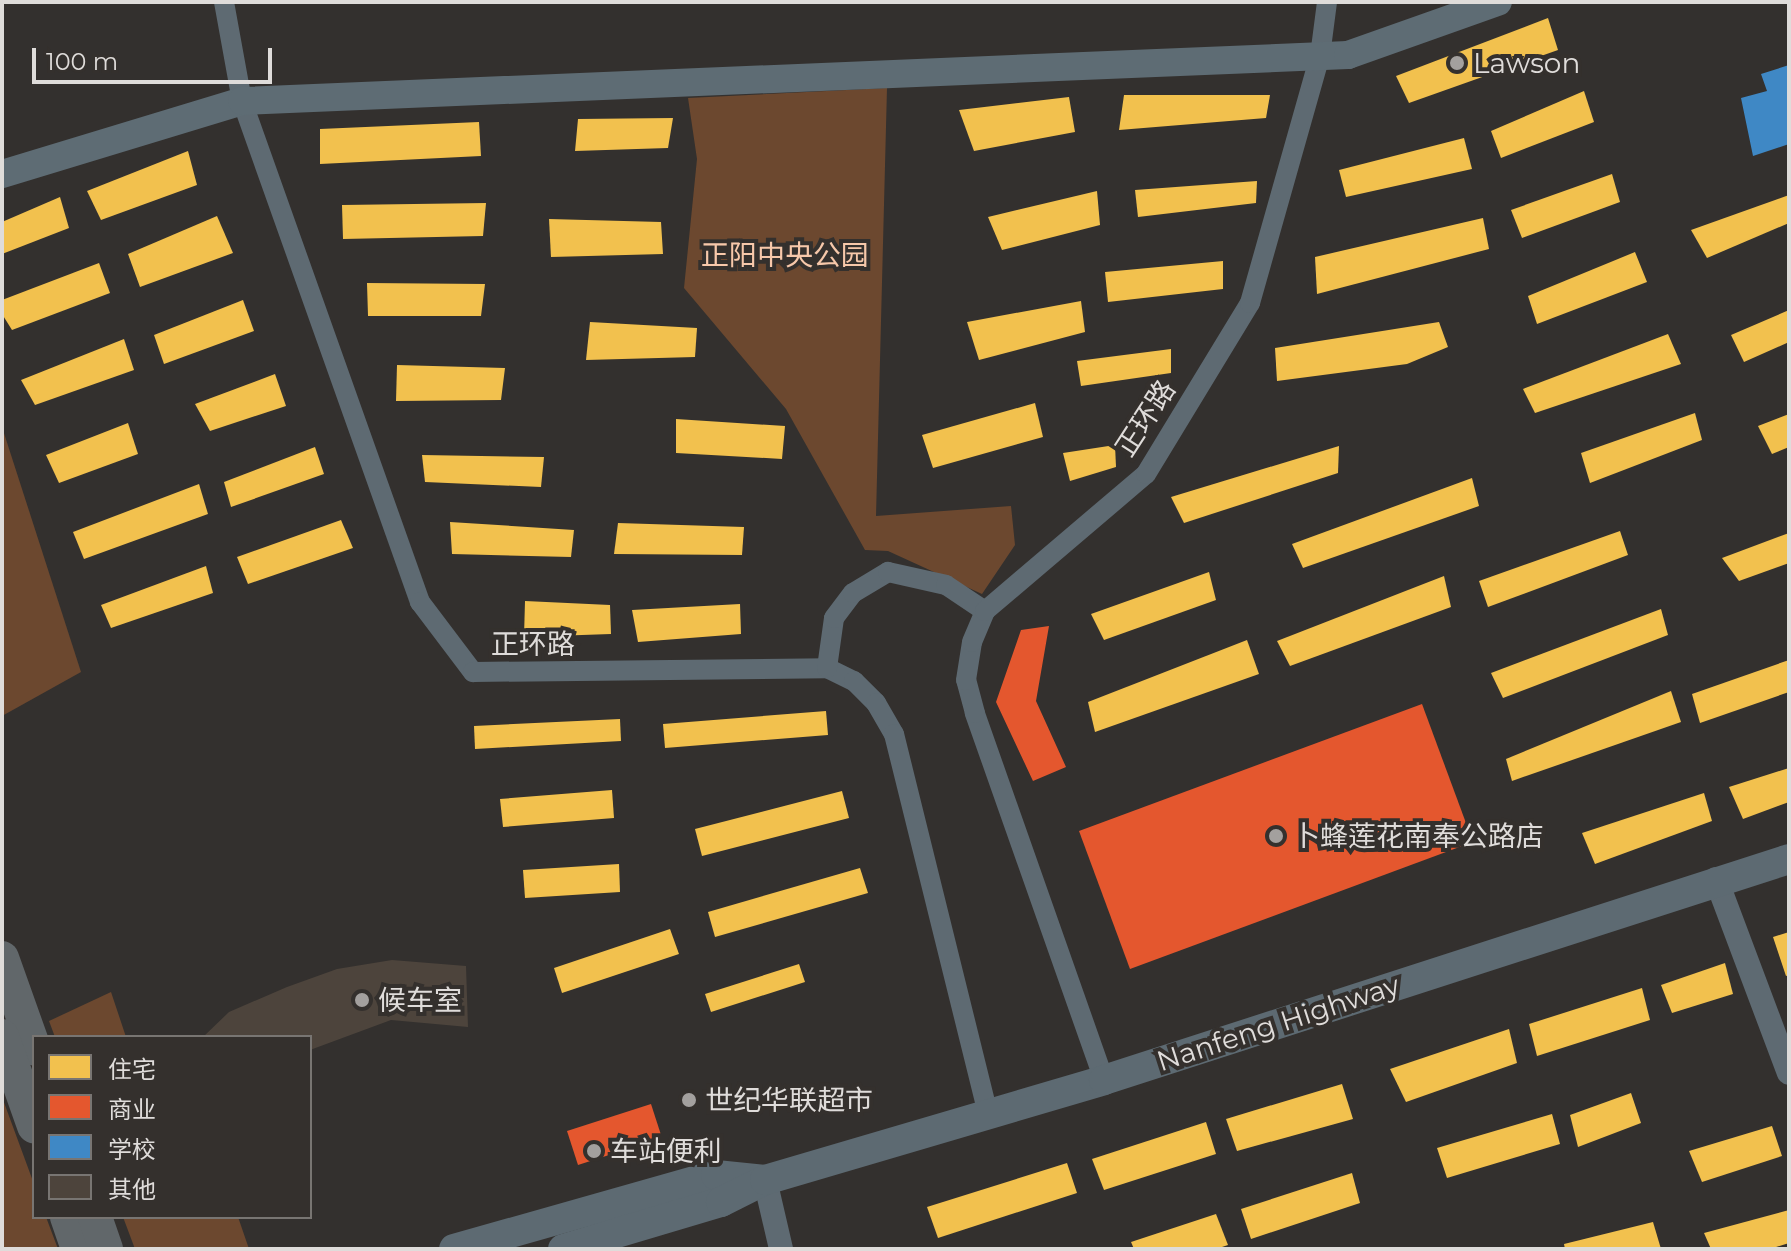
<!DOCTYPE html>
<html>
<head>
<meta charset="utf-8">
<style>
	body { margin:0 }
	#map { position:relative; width:1791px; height:1251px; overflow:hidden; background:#33302e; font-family:Montserrat,"Noto Sans SC",sans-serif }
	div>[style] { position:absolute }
	.green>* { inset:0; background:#6c482f }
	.homes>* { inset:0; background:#f2c14e }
	.shops>* { inset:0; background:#e4572e }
	.schools>* { inset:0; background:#3f88c5 }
	.building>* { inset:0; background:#4d443c }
	.minor>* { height:20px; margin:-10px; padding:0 10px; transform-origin:10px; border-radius:10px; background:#5e6a72 }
	.tertiary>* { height:24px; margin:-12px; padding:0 12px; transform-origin:12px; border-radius:12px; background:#5e6a72 }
	.secondary>* { height:28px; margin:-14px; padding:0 14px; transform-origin:14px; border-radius:14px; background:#5e6c74 }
	.primary>* { height:30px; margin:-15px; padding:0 15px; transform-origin:15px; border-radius:15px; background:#5d6a72 }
	.motorway>* { height:34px; margin:-17px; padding:0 17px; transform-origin:17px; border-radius:17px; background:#61676a }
	.dots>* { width:22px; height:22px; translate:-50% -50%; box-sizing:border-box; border:4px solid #34302d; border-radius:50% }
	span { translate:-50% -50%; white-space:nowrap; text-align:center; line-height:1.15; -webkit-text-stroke:8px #34302d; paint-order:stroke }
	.poi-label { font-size:28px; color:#dfdcda }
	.left { translate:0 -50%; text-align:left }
	.park-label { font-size:28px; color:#f7c8aa }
	.street-label { font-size:28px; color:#dfdcda }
	.frame { position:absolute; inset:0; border:4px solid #dfdcda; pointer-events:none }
	.legend { position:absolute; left:32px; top:1035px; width:280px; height:184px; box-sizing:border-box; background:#34302d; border:2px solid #787572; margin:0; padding:10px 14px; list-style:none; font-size:24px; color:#dfdcda }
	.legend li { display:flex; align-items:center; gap:16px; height:40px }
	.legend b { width:40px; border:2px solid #787572 }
	.scale { position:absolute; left:32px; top:48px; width:240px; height:36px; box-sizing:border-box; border:4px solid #dfdcda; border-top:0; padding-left:10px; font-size:24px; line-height:28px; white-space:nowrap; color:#dfdcda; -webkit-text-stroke:6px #34302d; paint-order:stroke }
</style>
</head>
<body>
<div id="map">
	<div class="green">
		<div style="clip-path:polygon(887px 88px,876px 516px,1011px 506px,1015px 545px,982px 594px,888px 551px,865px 550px,786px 409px,684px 288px,697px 159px,688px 98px)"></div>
		<div style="clip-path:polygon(2px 427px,81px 672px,2px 716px)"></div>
		<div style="clip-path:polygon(111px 992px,126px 1037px,55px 1037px,49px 1021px)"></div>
		<div style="clip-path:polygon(2px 1097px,34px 1184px,34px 1217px,46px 1217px,58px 1249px,5px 1249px,2px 1241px)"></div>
		<div style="clip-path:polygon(123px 1217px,238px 1217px,249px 1249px,135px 1249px)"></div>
	</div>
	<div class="homes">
		<div style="clip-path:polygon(1548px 18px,1558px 50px,1409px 103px,1396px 76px)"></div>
		<div style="clip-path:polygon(1584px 91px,1594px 122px,1501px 158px,1491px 131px)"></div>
		<div style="clip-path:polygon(1124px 95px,1270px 95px,1266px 118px,1119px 130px)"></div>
		<div style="clip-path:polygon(1069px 97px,1075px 132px,974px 151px,959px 110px)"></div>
		<div style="clip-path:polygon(673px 118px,668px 148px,575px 151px,578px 119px)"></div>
		<div style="clip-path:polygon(479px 122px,481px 156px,320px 164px,320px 129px)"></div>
		<div style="clip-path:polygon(1464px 138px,1472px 169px,1346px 197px,1339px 170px)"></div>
		<div style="clip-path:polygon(188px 151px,197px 185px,101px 220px,87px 191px)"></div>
		<div style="clip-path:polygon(1612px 174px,1620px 202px,1522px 238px,1511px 210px)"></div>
		<div style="clip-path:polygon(1257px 181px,1256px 203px,1138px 217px,1135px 190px)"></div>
		<div style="clip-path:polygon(1097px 191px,1100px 225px,1002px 250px,988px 217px)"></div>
		<div style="clip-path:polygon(1789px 195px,1789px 223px,1707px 258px,1691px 230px)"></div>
		<div style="clip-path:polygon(60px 197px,69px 228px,2px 254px,2px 222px)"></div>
		<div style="clip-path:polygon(486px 203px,483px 236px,343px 239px,342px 205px)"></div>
		<div style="clip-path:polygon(217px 216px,233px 253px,140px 287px,128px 254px)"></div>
		<div style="clip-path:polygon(1483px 218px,1489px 249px,1317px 294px,1315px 257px)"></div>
		<div style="clip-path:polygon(549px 219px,661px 222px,663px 254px,551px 257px)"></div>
		<div style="clip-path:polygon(1635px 252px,1647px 282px,1537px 324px,1528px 296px)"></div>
		<div style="clip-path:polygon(1223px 261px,1223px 289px,1108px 302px,1105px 272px)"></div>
		<div style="clip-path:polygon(99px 263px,110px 293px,12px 330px,2px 314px,2px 300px)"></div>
		<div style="clip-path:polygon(367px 283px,485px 284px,481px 316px,368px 316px)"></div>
		<div style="clip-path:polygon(243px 300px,254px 331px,164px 364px,154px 335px)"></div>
		<div style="clip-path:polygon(1081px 301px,1085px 332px,979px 360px,967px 322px)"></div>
		<div style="clip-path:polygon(1789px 310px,1789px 342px,1744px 362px,1731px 335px)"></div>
		<div style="clip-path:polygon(590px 322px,697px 328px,695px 357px,586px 360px)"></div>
		<div style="clip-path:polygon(1439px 322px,1448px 347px,1407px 364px,1277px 381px,1275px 348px)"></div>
		<div style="clip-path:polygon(1668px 334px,1681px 364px,1535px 413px,1523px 389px)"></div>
		<div style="clip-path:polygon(124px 339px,134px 370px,35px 405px,21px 380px)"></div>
		<div style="clip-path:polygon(1171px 349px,1171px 373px,1081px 386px,1077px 361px)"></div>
		<div style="clip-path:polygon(397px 365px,505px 368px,501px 400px,396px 401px)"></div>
		<div style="clip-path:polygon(275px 374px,286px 406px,210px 431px,195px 404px)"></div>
		<div style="clip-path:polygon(1035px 403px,1043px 437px,933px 468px,922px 435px)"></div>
		<div style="clip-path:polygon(1695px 413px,1702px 440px,1590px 483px,1581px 453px)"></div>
		<div style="clip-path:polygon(1789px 414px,1789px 447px,1772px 454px,1758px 426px)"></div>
		<div style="clip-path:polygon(676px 419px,785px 426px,782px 459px,676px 453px)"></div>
		<div style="clip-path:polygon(128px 423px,138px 454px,59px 483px,46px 455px)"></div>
		<div style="clip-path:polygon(1115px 445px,1116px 467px,1070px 481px,1063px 453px)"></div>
		<div style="clip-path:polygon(1339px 446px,1338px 473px,1184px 523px,1171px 497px)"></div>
		<div style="clip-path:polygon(315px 447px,324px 474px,231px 507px,224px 482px)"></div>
		<div style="clip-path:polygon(422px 455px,544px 457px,541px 487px,425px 482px)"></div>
		<div style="clip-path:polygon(1472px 478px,1479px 506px,1303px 568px,1292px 544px)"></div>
		<div style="clip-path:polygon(199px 484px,208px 514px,84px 559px,73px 532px)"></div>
		<div style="clip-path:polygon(341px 520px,353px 548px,248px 584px,237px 557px)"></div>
		<div style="clip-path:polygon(450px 522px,574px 530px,571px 557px,452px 554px)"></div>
		<div style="clip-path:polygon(618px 523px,744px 527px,742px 555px,614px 554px)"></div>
		<div style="clip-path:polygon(1620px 531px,1628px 555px,1488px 607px,1479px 581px)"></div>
		<div style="clip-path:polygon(1789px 533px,1789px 563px,1739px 581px,1722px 558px)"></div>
		<div style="clip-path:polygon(206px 566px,213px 593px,111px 628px,101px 605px)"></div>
		<div style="clip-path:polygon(1209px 572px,1216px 600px,1104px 640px,1091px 614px)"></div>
		<div style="clip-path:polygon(1444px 576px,1451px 607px,1290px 666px,1277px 641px)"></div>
		<div style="clip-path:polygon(525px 601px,610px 605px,611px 634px,524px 637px)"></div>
		<div style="clip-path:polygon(740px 604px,741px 634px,638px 642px,632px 610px)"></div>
		<div style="clip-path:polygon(1661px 609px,1668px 635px,1503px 698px,1491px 673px)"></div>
		<div style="clip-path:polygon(1247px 640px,1259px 674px,1095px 732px,1088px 702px)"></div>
		<div style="clip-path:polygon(1789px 660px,1789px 692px,1700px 723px,1692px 694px)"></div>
		<div style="clip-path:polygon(1671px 691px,1681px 722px,1512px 781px,1506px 759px)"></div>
		<div style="clip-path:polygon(826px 711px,828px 735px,665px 748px,663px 724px)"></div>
		<div style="clip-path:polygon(620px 719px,621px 741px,475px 749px,474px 726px)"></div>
		<div style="clip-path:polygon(1789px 768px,1789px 802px,1743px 819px,1729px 787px)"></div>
		<div style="clip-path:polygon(612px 790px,614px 818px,503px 827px,500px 799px)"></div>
		<div style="clip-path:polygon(842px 791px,849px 818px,702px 856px,695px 829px)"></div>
		<div style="clip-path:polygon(1704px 793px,1712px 821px,1595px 864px,1582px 833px)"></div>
		<div style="clip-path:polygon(619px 864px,620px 892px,525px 898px,523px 870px)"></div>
		<div style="clip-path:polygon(860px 868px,868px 893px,715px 937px,708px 912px)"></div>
		<div style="clip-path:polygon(670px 929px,679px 954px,562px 993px,554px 968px)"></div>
		<div style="clip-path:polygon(1789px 932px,1789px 975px,1786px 976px,1773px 937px)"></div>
		<div style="clip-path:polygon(1725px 963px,1733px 994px,1672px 1013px,1661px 985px)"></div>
		<div style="clip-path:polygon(799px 964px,805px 982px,711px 1012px,705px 994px)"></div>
		<div style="clip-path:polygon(1642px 988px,1650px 1020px,1537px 1056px,1529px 1024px)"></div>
		<div style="clip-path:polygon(1509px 1029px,1517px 1063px,1406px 1102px,1390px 1069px)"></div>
		<div style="clip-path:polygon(1342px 1084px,1353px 1119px,1237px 1151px,1226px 1119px)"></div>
		<div style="clip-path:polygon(1631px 1093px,1641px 1123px,1578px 1147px,1570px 1115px)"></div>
		<div style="clip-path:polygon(1552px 1114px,1560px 1144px,1447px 1178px,1437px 1148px)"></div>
		<div style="clip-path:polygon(1206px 1122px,1216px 1154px,1104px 1190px,1092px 1159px)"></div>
		<div style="clip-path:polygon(1772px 1126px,1782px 1156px,1702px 1182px,1689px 1151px)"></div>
		<div style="clip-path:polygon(1067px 1163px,1077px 1193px,938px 1238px,927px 1207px)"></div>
		<div style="clip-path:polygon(1352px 1173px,1360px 1203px,1251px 1239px,1241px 1209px)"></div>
		<div style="clip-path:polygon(1789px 1210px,1789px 1243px,1770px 1249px,1711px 1249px,1704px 1233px)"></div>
		<div style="clip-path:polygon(1216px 1214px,1228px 1245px,1216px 1249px,1134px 1249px,1131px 1242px)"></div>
		<div style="clip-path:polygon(1653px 1222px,1661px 1249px,1565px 1249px,1564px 1244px)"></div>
	</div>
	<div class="shops">
		<div style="clip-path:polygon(1049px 626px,1036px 701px,1066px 767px,1033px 781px,996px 702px,1021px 630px)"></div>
		<div style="clip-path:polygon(1422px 704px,1473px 842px,1130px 969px,1079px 831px)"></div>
		<div style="clip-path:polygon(651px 1104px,662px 1138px,578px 1165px,567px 1131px)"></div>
	</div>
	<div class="schools">
		<div style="clip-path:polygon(1789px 65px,1789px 144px,1753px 156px,1741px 98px,1767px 91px,1761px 74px)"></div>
	</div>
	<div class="building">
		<div style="clip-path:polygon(392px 960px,466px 966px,468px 1027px,391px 1020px,310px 1050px,310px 1037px,203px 1037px,229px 1012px,287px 987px,337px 969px)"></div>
	</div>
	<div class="minor">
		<div style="left:224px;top:2px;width:101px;rotate:79.7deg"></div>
		<div style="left:242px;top:101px;width:532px;rotate:70.44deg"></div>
		<div style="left:420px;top:602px;width:88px;rotate:52.9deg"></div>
		<div style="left:473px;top:672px;width:354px;rotate:-0.6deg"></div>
		<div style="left:827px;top:668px;width:30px;rotate:26deg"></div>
		<div style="left:854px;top:681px;width:31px;rotate:45deg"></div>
		<div style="left:876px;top:703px;width:36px;rotate:60deg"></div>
		<div style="left:894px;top:734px;width:390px;rotate:76.1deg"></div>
		<div style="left:827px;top:668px;width:50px;rotate:-82deg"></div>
		<div style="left:834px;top:618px;width:31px;rotate:-53deg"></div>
		<div style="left:853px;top:593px;width:41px;rotate:-31deg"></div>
		<div style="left:888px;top:572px;width:59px;rotate:12.6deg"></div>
		<div style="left:946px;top:585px;width:47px;rotate:33.7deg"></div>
		<div style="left:1104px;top:1080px;width:389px;rotate:-109.4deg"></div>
		<div style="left:975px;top:713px;width:34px;rotate:-105deg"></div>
		<div style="left:966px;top:680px;width:38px;rotate:-81deg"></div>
		<div style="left:972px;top:642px;width:34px;rotate:-67deg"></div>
		<div style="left:985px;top:611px;width:211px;rotate:-40.4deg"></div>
		<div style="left:1146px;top:474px;width:200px;rotate:-58.7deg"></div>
		<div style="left:1250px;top:303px;width:257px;rotate:-74.2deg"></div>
		<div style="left:1320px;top:56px;width:54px;rotate:-82.6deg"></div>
	</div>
	<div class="tertiary">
		<div style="left:1716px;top:879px;width:207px;rotate:69.4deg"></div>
		<div style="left:765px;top:1180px;width:71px;rotate:76.9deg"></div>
	</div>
	<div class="secondary">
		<div style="left:2px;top:174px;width:251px;rotate:-16.9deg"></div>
		<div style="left:242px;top:101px;width:1107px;rotate:-2.38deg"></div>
		<div style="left:1348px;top:55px;width:159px;rotate:-19.5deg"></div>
	</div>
	<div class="primary">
		<div style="left:454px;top:1249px;width:272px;rotate:-15.8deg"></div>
		<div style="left:716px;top:1175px;width:49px;rotate:5.8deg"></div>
		<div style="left:563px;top:1249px;width:165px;rotate:-16.6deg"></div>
		<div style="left:721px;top:1202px;width:49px;rotate:-26.6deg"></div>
		<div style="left:765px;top:1180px;width:353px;rotate:-16.4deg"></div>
		<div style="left:1104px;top:1080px;width:720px;rotate:-17.88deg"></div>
	</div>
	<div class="motorway">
		<div style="left:2px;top:958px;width:96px;rotate:70.4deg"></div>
		<div style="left:2px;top:1036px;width:96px;rotate:70.4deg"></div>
		<div style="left:67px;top:1217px;width:34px;rotate:71deg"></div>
		<div style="left:95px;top:1217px;width:34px;rotate:71deg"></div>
	</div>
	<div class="dots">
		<div style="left:1457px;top:63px;background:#a3a09e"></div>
		<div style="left:1276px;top:836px;background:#a3a09e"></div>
		<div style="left:362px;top:1000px;background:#a3a09e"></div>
		<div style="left:689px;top:1100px;background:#a3a09e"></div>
		<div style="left:594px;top:1151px;background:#a3a09e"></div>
	</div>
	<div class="poi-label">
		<span class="left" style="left:1473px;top:63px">Lawson</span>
		<span class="left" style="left:1292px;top:836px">卜蜂莲花南奉公路店</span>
		<span class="left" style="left:378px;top:1000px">候车室</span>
		<span class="left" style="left:705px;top:1100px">世纪华联超市</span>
		<span class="left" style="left:610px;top:1151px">车站便利</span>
	</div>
	<div class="park-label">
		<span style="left:785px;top:255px">正阳中央公园</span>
	</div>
	<div class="street-label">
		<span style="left:1145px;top:418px;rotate:-57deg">正环路</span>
		<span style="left:533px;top:644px">正环路</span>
		<span style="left:1278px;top:1023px;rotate:-18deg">Nanfeng Highway</span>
	</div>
	<div class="frame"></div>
	<ul class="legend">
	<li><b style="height:22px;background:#f2c14e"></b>住宅</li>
	<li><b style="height:22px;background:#e4572e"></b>商业</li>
	<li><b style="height:22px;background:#3f88c5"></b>学校</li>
	<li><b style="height:22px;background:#4d443c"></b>其他</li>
	</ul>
	<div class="scale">100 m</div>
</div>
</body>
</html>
